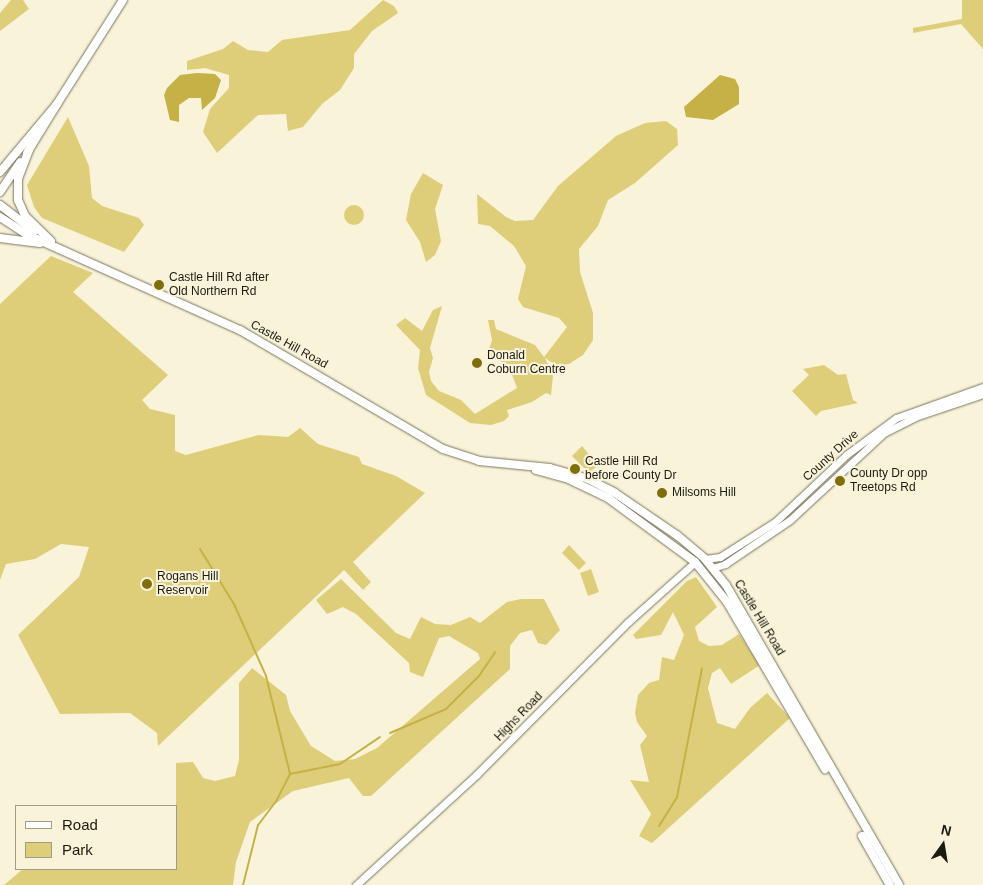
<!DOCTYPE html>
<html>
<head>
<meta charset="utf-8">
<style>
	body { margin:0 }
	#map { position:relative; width:983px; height:885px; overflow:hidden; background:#f8f3d9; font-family:Arial,sans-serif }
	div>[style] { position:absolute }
	.green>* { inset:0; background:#dfce79 }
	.round { border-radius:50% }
	.water>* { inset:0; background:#c6b146 }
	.stream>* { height:2px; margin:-1px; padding:0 1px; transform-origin:1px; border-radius:1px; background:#c6b146 }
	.roads { filter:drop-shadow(0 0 1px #79755d) drop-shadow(0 0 1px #79755d) }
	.secondary>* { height:7px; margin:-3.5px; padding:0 3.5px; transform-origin:3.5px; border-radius:3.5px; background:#fff }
	.primary>* { height:8px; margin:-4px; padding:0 4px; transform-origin:4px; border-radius:4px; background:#fff }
	.dots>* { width:14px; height:14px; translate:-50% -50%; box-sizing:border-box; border:2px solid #f8f3d9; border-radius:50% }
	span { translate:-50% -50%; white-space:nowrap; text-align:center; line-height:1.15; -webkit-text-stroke:4px #f8f3d9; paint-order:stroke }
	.poi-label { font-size:12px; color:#1c1a11 }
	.left { translate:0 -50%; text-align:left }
	.street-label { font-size:12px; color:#1c1a11 }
	.legend { position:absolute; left:15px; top:805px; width:162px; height:65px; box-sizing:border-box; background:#f8f3d9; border:1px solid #a09c89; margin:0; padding:6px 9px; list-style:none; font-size:15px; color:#1c1a11 }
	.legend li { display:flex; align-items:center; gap:10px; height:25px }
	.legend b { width:25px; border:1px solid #a09c89 }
	.north { position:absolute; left:918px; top:820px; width:50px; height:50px; -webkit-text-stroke:4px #f8f3d9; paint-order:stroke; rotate:13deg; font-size:14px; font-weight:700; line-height:20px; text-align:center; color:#1c1a11 }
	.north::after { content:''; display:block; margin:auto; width:18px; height:22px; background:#1c1a11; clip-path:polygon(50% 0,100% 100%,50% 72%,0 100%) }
</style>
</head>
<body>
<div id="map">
	<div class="green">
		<div style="clip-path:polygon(11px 0,23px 0,29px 9px,0 31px,0 13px)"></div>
		<div style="clip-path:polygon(383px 0,394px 6px,398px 13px,372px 31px,354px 54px,354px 68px,340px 90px,322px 104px,303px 127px,288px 131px,286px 114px,258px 115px,217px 153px,203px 132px,210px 109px,229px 88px,229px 75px,205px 68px,187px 70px,187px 61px,223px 49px,233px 41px,248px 50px,268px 52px,282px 40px,350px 30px)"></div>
		<div style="clip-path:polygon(962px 0,983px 0,983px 49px,961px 24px,913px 33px,913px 28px,962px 19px)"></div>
		<div style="clip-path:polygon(68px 117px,89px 166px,92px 198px,102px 206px,139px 218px,144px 225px,124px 252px,42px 218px,34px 207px,27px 185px)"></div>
		<div style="clip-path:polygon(666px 121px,677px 129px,678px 145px,635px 183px,608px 200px,598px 226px,579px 249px,580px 272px,593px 313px,593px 340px,583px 355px,569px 364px,557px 366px,545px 358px,553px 376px,551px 395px,546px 393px,532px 402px,507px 410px,509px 416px,504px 421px,491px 425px,470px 423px,426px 395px,418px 368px,420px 350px,396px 325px,405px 318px,422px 331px,433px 310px,442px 306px,430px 348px,433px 358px,429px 372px,431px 381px,439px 391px,461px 400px,475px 414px,517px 388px,508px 364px,487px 356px,492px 340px,488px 320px,494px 320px,496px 329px,535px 345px,544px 357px,567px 327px,559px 318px,523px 307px,518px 299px,526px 266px,514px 246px,490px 226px,478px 224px,477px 194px,506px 217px,515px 221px,533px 220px,558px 186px,616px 136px,645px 123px)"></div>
		<div style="clip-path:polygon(423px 173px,443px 185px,435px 209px,441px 241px,435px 255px,426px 262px,420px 242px,406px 220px,411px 194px)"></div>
		<div class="round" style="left:344px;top:205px;width:20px;height:20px"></div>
		<div style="clip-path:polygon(51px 256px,93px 273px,73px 292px,168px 375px,142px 400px,150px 409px,175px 415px,175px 451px,186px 455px,259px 435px,288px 437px,300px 428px,318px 444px,359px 457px,362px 464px,396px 476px,425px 493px,353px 562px,371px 582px,363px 590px,344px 570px,158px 746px,157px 733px,130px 713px,60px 714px,18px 635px,79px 577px,89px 547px,61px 544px,35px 559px,6px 564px,0 580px,0 304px)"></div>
		<div style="clip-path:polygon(824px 365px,838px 375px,846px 374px,853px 400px,858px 403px,821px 411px,816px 416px,792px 391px,809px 375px,803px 369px)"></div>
		<div style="clip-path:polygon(582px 446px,598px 465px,589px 473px,572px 456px)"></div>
		<div style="clip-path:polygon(569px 545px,586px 563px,579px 570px,562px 553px)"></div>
		<div style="clip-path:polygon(591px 569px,599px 592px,588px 596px,580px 573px)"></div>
		<div style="clip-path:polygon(696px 577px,717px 607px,695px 627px,699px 641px,709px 646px,722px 645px,739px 634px,760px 665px,731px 684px,720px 668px,712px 673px,708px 688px,717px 723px,735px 729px,750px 708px,767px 693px,790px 718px,652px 843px,639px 836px,651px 814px,630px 780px,649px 782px,640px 745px,647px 736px,637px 722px,635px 713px,638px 695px,649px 683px,659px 680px,662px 657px,674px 660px,684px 635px,673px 612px,661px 635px,636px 639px,633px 635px,687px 581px)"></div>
		<div style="clip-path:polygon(341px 579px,396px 633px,410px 639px,421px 617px,435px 624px,451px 625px,470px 617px,480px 623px,507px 602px,521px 599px,544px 599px,560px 630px,546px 645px,538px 643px,532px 630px,520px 633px,510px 646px,510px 669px,371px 796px,363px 796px,349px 778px,293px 791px,250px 822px,236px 862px,233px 885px,4px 885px,23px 869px,176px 869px,176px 763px,193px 762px,203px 778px,215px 781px,235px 776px,239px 760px,239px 683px,252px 668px,286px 695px,290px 711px,311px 746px,335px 761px,355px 759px,377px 748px,480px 659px,478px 653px,449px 636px,439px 638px,423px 677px,410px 672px,409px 663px,356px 614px,343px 607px,327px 614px,316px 600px)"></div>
	</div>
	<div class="water">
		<div style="clip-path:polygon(197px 73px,215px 74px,221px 80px,215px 98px,202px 110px,201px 98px,189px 98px,179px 105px,179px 122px,170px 120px,164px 95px,167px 88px,180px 75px)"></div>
		<div style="clip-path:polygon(720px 75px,735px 79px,739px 87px,739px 104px,713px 120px,686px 117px,684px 107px)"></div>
	</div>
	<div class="stream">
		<div style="left:200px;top:549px;width:65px;rotate:58.3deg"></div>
		<div style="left:234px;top:604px;width:79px;rotate:66deg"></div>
		<div style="left:266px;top:676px;width:101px;rotate:76.2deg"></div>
		<div style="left:290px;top:774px;width:29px;rotate:117deg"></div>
		<div style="left:277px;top:800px;width:31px;rotate:127deg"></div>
		<div style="left:258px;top:825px;width:62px;rotate:104deg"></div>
		<div style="left:390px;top:733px;width:61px;rotate:-23.2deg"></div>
		<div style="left:446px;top:709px;width:47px;rotate:-45deg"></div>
		<div style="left:479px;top:676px;width:29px;rotate:-56deg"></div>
		<div style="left:290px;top:774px;width:51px;rotate:-11.3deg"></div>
		<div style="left:340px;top:764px;width:48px;rotate:-34deg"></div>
		<div style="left:659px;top:826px;width:34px;rotate:-58deg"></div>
		<div style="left:677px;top:797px;width:131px;rotate:-79deg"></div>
	</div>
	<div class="roads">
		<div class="secondary">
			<div style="left:705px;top:559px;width:15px;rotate:-8deg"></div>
			<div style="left:720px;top:557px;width:65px;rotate:-32.5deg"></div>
			<div style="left:775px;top:522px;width:98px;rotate:-43.3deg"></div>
			<div style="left:846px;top:455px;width:62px;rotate:-36.5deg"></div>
			<div style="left:896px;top:418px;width:92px;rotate:-19.6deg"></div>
			<div style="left:713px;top:568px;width:13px;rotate:-18deg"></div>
			<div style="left:725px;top:564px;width:78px;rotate:-34.1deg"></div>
			<div style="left:790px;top:520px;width:128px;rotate:-42.8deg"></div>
			<div style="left:884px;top:433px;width:35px;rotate:-27deg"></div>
			<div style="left:915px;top:417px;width:72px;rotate:-18.7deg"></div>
			<div style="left:356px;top:885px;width:164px;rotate:-42.5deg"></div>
			<div style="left:477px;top:774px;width:214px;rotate:-45.2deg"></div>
			<div style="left:628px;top:622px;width:90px;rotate:-41.8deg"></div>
		</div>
		<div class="primary">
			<div style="left:29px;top:150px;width:30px;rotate:111deg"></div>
			<div style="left:18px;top:178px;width:22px;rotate:90deg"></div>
			<div style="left:18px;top:200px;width:17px;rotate:66deg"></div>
			<div style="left:25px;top:216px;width:36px;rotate:44deg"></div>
			<div style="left:27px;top:153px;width:57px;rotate:-58.5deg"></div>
			<div style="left:0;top:172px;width:89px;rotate:-50deg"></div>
			<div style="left:57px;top:104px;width:123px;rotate:-57.6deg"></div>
			<div style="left:0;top:192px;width:36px;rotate:-56deg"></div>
			<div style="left:0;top:205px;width:43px;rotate:37.4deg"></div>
			<div style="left:0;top:217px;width:31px;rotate:33deg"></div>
			<div style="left:26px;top:234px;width:235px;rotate:24.2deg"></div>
			<div style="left:240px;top:330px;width:235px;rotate:30.4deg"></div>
			<div style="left:443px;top:449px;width:38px;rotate:18deg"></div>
			<div style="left:479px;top:461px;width:71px;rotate:5.6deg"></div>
			<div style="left:550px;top:468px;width:40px;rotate:16deg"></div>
			<div style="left:588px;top:479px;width:30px;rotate:27deg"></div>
			<div style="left:615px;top:493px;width:76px;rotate:34.3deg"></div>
			<div style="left:678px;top:536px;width:35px;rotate:40deg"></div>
			<div style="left:705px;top:559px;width:33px;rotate:51deg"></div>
			<div style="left:726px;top:585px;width:346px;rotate:60deg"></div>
			<div style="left:0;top:238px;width:40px;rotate:7.1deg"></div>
			<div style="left:536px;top:470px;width:31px;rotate:15deg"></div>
			<div style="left:566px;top:478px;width:47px;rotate:25.5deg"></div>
			<div style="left:608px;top:498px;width:108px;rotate:36.3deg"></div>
			<div style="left:695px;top:562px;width:51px;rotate:51.3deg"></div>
			<div style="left:727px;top:602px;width:194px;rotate:59.6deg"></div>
			<div style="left:862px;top:836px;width:56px;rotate:60.3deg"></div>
		</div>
	</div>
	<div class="dots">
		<div style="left:159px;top:285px;background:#7f6e0b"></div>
		<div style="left:477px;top:363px;background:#7f6e0b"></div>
		<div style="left:575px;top:469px;background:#7f6e0b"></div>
		<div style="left:840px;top:481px;background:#7f6e0b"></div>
		<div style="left:662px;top:493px;background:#7f6e0b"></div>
		<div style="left:147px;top:584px;background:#7f6e0b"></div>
	</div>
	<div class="poi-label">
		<span class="left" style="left:169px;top:285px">Castle Hill Rd after<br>Old Northern Rd</span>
		<span class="left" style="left:487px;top:363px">Donald<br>Coburn Centre</span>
		<span class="left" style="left:585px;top:469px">Castle Hill Rd<br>before County Dr</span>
		<span class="left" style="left:850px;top:481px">County Dr opp<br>Treetops Rd</span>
		<span class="left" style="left:672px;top:493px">Milsoms Hill</span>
		<span class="left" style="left:157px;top:584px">Rogans Hill<br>Reservoir</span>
	</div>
	<div class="street-label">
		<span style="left:289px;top:345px;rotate:29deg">Castle Hill Road</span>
		<span style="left:831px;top:456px;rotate:-42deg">County Drive</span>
		<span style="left:759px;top:618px;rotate:59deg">Castle Hill Road</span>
		<span style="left:519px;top:717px;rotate:-46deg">Highs Road</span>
	</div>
	<ul class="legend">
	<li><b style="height:6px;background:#fff"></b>Road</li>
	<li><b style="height:14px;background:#dfce79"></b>Park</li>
	</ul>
	<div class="north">N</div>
</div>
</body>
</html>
